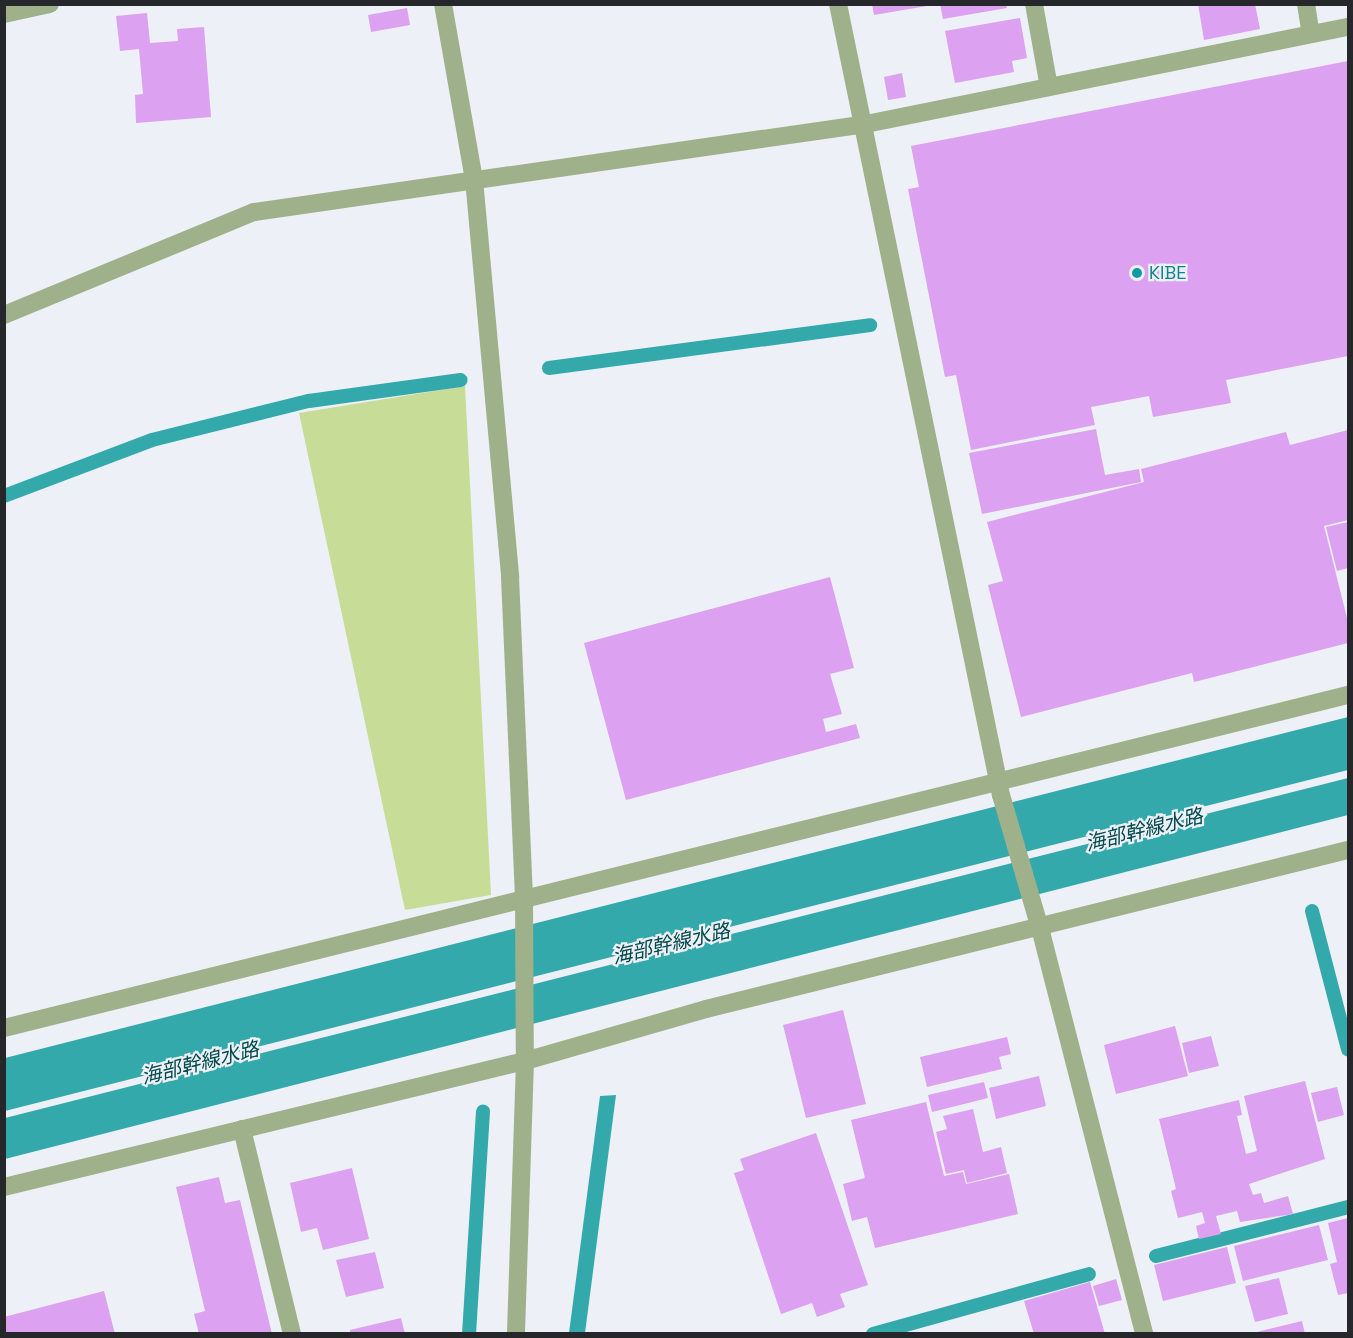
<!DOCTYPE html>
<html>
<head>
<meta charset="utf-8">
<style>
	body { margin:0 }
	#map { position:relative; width:1353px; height:1338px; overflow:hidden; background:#edf0f6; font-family:"Space Grotesk","Noto Sans JP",sans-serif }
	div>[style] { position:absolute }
	.green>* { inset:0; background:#c7dd97 }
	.water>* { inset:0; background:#34a9ac }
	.stream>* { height:14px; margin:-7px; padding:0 7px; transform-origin:7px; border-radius:7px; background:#34a9ac }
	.building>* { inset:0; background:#dca1f0 }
	.minor>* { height:18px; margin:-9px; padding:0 9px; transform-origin:9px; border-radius:9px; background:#9fb18b }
	.dots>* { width:16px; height:16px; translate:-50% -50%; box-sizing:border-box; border:3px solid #edf0f6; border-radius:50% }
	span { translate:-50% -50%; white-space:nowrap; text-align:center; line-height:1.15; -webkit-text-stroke:4.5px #edf0f6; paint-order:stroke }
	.culture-label { font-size:18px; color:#0d838f }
	.left { translate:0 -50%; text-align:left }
	.water-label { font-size:20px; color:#024a4c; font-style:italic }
	.frame { position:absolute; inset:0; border:6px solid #26272a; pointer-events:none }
</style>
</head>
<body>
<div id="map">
	<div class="green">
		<div style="clip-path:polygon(465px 386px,491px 895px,405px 910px,299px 413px)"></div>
	</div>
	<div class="water">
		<div style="clip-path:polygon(1348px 717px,1348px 770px,5px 1111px,5px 1058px)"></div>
		<div style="clip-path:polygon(1348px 778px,1348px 815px,5px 1159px,5px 1118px)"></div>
		<div style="clip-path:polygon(616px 1095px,585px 1333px,569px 1333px,600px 1096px)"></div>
	</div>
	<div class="stream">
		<div style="left:549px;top:368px;width:324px;rotate:-7.6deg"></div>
		<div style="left:4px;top:496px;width:158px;rotate:-20.7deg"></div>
		<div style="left:152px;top:440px;width:162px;rotate:-14deg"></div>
		<div style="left:309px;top:401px;width:153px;rotate:-7.9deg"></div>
		<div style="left:1312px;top:911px;width:143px;rotate:75.4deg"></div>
		<div style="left:1156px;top:1256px;width:198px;rotate:-14.3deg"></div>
		<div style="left:469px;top:1334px;width:223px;rotate:-86.4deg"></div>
		<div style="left:873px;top:1334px;width:224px;rotate:-15.5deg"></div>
	</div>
	<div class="building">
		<div style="clip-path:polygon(872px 4px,927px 4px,927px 6px,874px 15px)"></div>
		<div style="clip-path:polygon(940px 4px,1006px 4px,1007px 8px,943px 19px)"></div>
		<div style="clip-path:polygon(1198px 4px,1255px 4px,1260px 29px,1204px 40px)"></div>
		<div style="clip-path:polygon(407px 8px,410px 25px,371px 32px,368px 15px)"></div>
		<div style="clip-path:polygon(147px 13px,150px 43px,178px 41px,177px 29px,204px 27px,211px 117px,136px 123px,135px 95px,143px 94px,139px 49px,120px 51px,116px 16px)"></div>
		<div style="clip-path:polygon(1020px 18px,1027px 58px,1012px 61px,1014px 72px,955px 83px,945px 31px)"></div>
		<div style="clip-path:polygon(1348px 61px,1348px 356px,1226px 380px,1231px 403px,1153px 417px,1149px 396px,1091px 407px,1095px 425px,971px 450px,956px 375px,945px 377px,908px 189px,919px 187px,911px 146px)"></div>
		<div style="clip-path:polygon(902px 73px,906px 97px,888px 100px,884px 77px)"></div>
		<div style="clip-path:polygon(1096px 429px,1105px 475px,1139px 469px,1141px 482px,982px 514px,969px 453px)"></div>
		<div style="clip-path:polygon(1348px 430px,1348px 520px,1324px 526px,1348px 622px,1348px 643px,1194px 682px,1192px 673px,1021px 717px,988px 585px,1003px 581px,987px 522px,1144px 482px,1141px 469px,1286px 432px,1290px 445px)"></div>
		<div style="clip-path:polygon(1348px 522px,1348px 568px,1337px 571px,1326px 527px)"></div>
		<div style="clip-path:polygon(830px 577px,854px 668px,830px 674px,842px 714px,823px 719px,826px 732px,856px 724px,860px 738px,626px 800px,584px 643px)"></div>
		<div style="clip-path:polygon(843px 1010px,866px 1104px,806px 1118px,783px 1025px)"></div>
		<div style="clip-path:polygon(1175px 1026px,1188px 1076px,1116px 1094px,1104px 1045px)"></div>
		<div style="clip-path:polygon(1211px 1036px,1219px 1066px,1189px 1073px,1182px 1043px)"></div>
		<div style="clip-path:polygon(1007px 1037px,1011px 1054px,999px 1057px,1002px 1069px,927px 1087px,920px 1057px)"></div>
		<div style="clip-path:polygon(1039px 1076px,1046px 1106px,996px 1119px,989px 1088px)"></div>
		<div style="clip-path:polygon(1305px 1081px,1325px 1159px,1249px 1184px,1253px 1195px,1261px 1193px,1264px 1203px,1288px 1196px,1293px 1214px,1240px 1222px,1237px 1211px,1216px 1216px,1221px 1234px,1199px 1239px,1196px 1226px,1205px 1223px,1202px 1212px,1178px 1218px,1171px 1191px,1176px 1189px,1159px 1119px,1239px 1100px,1242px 1115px,1237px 1116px,1246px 1154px,1257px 1151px,1244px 1096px)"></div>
		<div style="clip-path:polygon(984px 1082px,988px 1098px,932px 1112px,928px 1095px)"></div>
		<div style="clip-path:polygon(1337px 1087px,1344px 1115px,1318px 1122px,1311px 1093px)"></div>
		<div style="clip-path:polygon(926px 1102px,944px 1176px,963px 1172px,966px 1184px,1009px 1174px,1018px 1214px,875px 1248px,867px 1217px,852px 1221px,843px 1184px,865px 1178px,851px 1120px)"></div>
		<div style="clip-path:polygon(973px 1109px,983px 1152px,1001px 1147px,1007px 1173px,967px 1183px,964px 1170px,946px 1174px,936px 1132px,947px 1129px,943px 1116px)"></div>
		<div style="clip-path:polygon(816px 1133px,868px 1285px,840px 1294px,845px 1307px,817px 1317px,812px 1303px,781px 1314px,734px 1173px,744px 1170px,740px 1159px)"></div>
		<div style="clip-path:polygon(352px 1168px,369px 1239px,323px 1250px,317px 1228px,301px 1232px,290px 1183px)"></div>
		<div style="clip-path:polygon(219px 1177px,225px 1203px,240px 1200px,272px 1334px,199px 1334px,194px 1314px,205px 1311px,176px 1187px)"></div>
		<div style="clip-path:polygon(1348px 1218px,1348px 1293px,1338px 1295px,1330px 1264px,1337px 1262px,1328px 1223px)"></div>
		<div style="clip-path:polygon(1319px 1225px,1328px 1260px,1243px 1281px,1234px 1246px)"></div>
		<div style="clip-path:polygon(1227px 1247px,1236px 1283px,1163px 1301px,1154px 1265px)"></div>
		<div style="clip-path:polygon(375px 1252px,384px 1288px,346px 1297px,336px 1260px)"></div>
		<div style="clip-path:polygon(1279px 1278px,1288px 1314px,1255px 1322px,1245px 1286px)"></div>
		<div style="clip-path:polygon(1116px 1279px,1122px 1300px,1099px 1306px,1093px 1286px)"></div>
		<div style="clip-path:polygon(1090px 1282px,1105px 1334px,1034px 1334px,1024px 1301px)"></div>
		<div style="clip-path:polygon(104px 1291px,115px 1334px,4px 1334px,4px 1317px)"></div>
		<div style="clip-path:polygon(401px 1318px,405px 1334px,350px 1334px,350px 1330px)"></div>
		<div style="clip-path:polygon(1302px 1321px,1305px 1334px,1253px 1334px,1253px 1333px)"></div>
	</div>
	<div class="minor">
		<div style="left:443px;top:4px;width:178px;rotate:80deg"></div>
		<div style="left:474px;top:179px;width:400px;rotate:84.8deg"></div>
		<div style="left:510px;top:577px;width:320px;rotate:87.5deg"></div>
		<div style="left:524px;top:897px;width:164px;rotate:89.7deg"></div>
		<div style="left:525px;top:1061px;width:273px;rotate:91.9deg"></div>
		<div style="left:838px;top:4px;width:808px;rotate:78.36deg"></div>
		<div style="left:1001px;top:795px;width:139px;rotate:73.7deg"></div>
		<div style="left:1040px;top:928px;width:419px;rotate:75.6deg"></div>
		<div style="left:1034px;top:4px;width:84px;rotate:79.8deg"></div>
		<div style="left:1306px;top:4px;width:30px;rotate:81deg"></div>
		<div style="left:4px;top:14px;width:47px;rotate:-12.3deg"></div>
		<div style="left:4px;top:315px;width:270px;rotate:-22.4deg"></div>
		<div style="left:254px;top:212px;width:618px;rotate:-8.18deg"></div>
		<div style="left:866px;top:124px;width:492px;rotate:-11.4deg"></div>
		<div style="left:4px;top:1028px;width:1385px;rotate:-13.92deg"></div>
		<div style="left:242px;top:1129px;width:211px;rotate:76.3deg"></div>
		<div style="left:4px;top:1187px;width:536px;rotate:-13.6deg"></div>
		<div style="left:525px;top:1061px;width:188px;rotate:-16deg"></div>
		<div style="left:706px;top:1009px;width:661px;rotate:-13.91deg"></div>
	</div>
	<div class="dots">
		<div style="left:1137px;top:273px;background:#0f9aa8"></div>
	</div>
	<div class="culture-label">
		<span class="left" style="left:1149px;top:273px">KIBE</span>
	</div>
	<div class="water-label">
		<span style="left:1144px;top:830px;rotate:-14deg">海部幹線水路</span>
		<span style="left:671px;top:944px;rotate:-13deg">海部幹線水路</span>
		<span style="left:200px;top:1063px;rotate:-14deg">海部幹線水路</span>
	</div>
	<div class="frame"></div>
</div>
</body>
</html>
